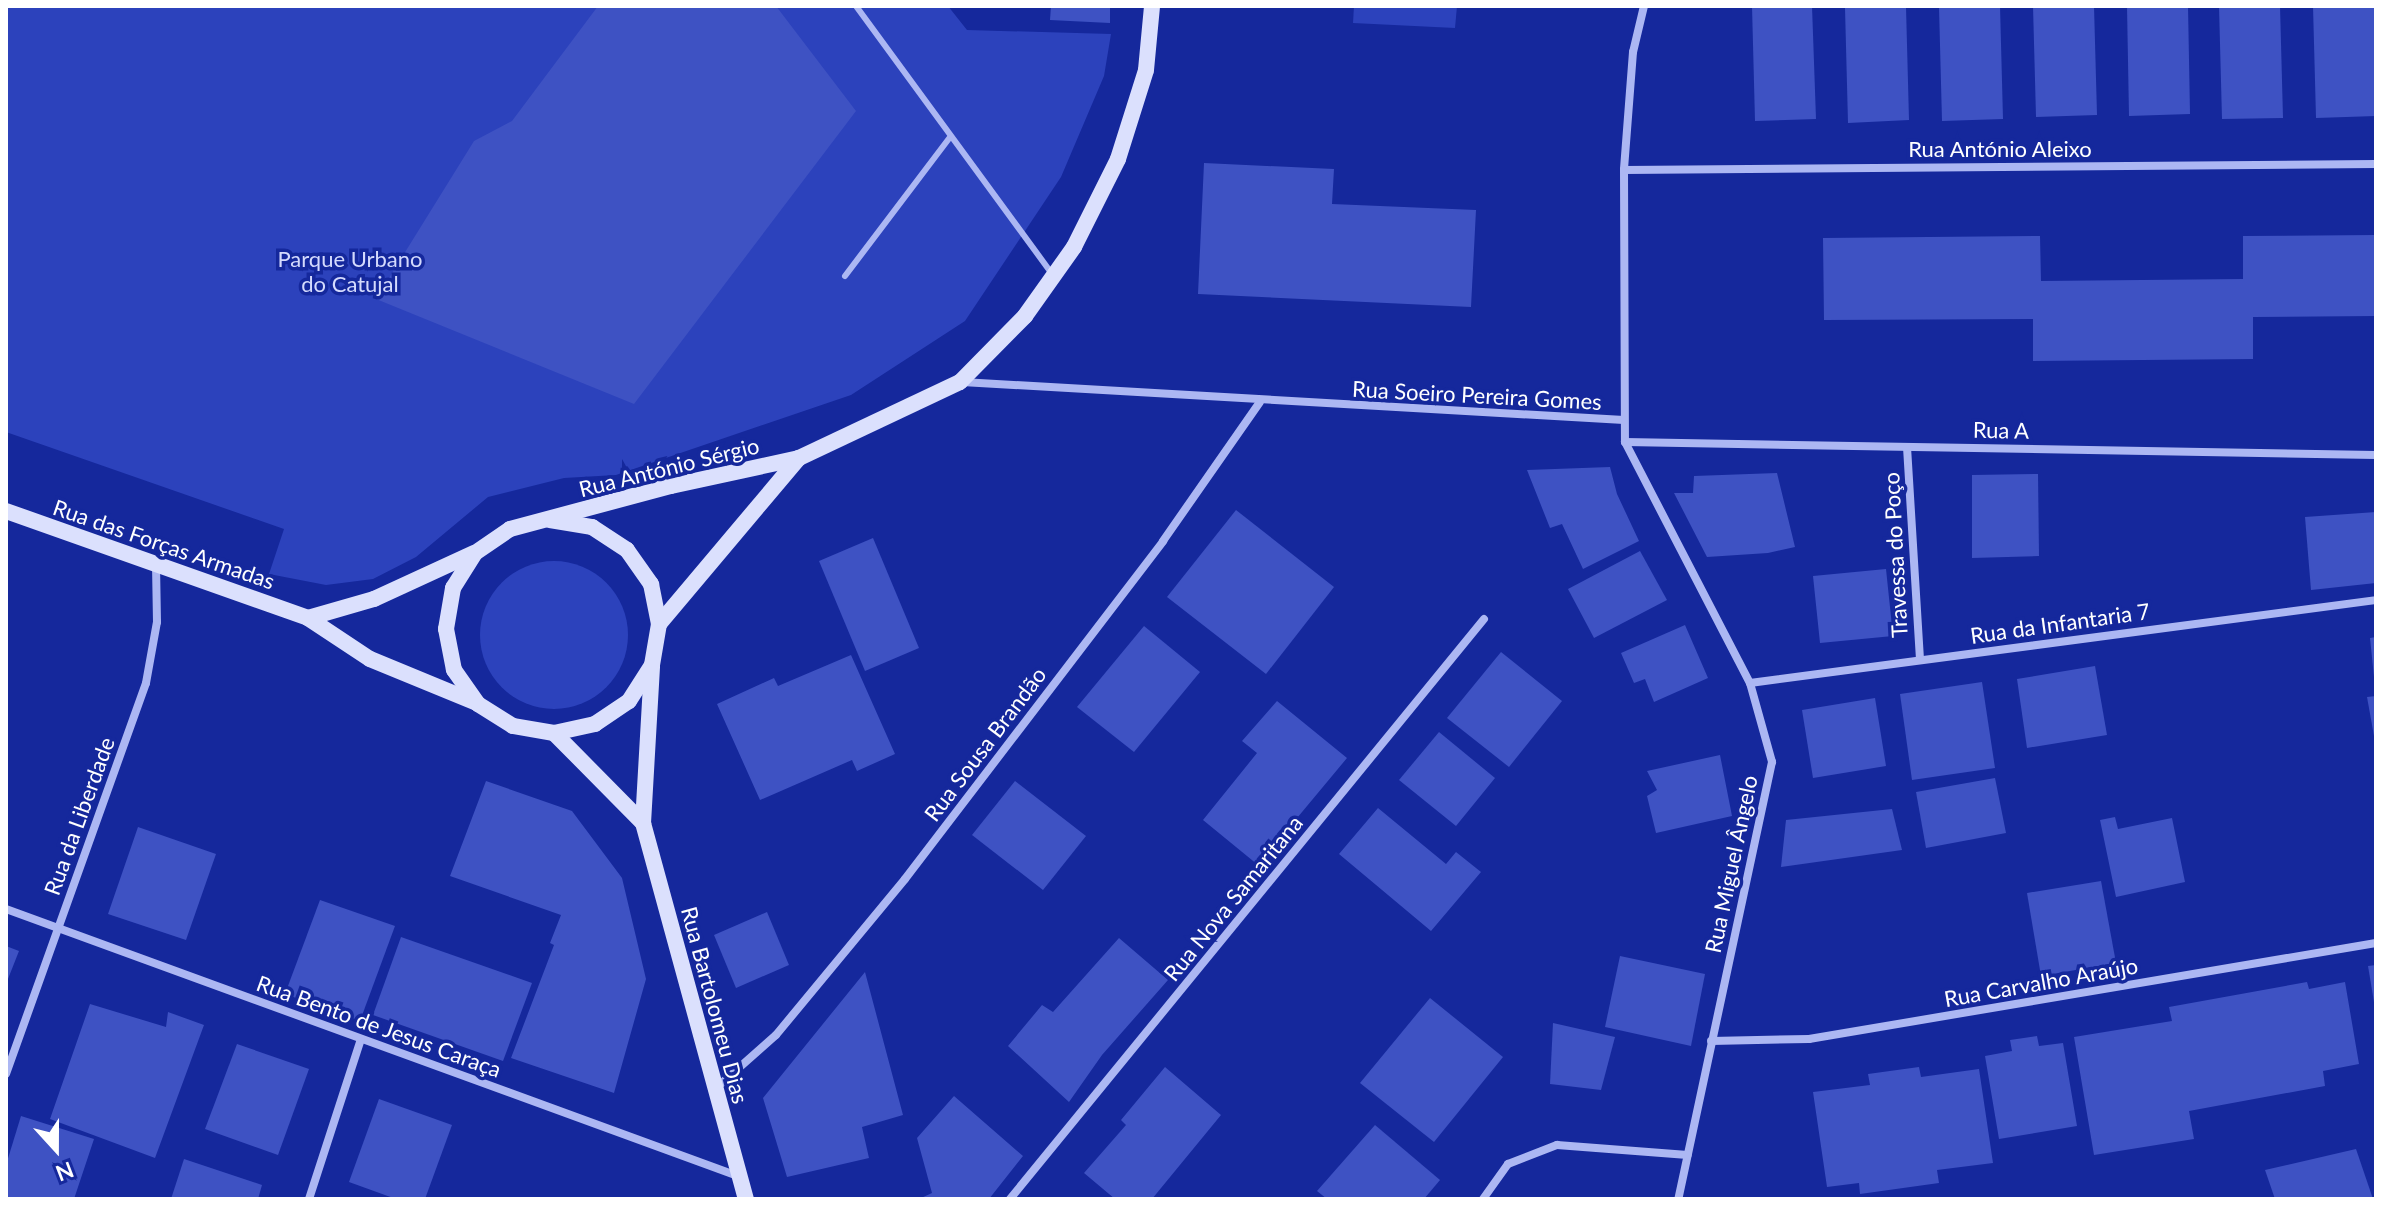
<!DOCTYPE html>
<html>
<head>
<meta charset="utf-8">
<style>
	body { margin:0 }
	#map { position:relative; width:2382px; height:1205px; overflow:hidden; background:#15289c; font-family:Lato,sans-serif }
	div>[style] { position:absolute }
	.green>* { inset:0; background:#2c42bc }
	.round { border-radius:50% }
	.building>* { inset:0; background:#3e52c3 }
	.lane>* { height:6px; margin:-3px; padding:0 3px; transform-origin:3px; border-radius:3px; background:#acb7f3 }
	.street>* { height:8px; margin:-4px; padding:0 4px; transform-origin:4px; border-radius:4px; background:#acb7f3 }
	.secondary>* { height:16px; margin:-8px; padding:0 8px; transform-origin:8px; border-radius:8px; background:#dbe0fd }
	span { translate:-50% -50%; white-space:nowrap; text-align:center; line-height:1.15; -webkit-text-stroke:7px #15289c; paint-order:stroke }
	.street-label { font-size:22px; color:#fff }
	.park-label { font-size:22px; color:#d4dafd }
	.frame { position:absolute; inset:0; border:8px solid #fff; pointer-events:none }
	.north { position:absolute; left:16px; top:1109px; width:80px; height:80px; -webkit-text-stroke:6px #15289c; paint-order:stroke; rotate:159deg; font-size:22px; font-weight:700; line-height:32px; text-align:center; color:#fff }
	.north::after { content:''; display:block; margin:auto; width:28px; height:36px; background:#fff; clip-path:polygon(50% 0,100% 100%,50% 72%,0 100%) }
</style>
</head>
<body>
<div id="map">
	<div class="green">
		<div style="clip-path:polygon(6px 6px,948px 6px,967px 30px,1111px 34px,1104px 76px,1061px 177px,965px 321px,851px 395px,616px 475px,564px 478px,488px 497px,416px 557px,373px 579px,326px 585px,269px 574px,284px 529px,6px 432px)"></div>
		<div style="clip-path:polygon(1354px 6px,1457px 6px,1455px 28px,1353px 23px)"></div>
		<div class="round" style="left:480px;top:561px;width:148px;height:148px"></div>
	</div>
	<div class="building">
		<div style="clip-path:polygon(598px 6px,776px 6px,856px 111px,634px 404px,376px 299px,474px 141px,512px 121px)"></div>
		<div style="clip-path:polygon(1051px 6px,1110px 6px,1110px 23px,1050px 20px)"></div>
		<div style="clip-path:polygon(1752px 6px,1812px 6px,1816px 119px,1755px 121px)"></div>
		<div style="clip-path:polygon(1964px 6px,2000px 6px,2003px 119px,1942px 121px,1939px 7px)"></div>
		<div style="clip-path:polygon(2033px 6px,2094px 6px,2097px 115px,2036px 117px)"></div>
		<div style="clip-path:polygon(2127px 6px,2188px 6px,2190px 114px,2129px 116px)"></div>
		<div style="clip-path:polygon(2219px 6px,2280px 6px,2283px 118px,2222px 119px)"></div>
		<div style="clip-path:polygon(2313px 6px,2374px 6px,2376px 116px,2316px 118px)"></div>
		<div style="clip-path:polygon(1906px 7px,1909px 120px,1848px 123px,1845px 8px)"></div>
		<div style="clip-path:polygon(1204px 163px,1334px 169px,1332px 204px,1476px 210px,1471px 307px,1198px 294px)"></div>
		<div style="clip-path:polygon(2376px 235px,2376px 316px,2253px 317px,2253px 359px,2033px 361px,2033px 319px,1824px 320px,1823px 238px,2040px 236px,2041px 281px,2243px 279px,2243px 236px)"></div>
		<div style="clip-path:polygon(1610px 467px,1617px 494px,1639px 541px,1583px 569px,1562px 524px,1550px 528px,1527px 470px)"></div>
		<div style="clip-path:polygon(1777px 473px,1795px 547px,1768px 553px,1707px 557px,1674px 493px,1693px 493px,1694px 476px)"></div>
		<div style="clip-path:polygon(2038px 474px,2039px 556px,1972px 558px,1972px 475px)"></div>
		<div style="clip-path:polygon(1236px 510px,1334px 587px,1266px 674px,1167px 597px)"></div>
		<div style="clip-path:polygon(2376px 512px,2376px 583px,2311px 590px,2305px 517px)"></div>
		<div style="clip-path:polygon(873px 538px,919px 648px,865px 671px,819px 561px)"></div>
		<div style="clip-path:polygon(1640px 551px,1667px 600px,1594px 638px,1568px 589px)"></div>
		<div style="clip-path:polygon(1886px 569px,1893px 636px,1820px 643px,1813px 576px)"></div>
		<div style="clip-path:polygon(1685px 625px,1708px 678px,1654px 702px,1645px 679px,1634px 683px,1621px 653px)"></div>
		<div style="clip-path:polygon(1144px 626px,1200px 672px,1134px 752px,1077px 707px)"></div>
		<div style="clip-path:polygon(2376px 637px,2376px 677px,2374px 677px,2370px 638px)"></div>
		<div style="clip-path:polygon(1501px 652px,1562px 701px,1509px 767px,1447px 718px)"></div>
		<div style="clip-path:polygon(851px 655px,895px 754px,857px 771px,852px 760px,760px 800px,717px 704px,774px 678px,778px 686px)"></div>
		<div style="clip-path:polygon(2095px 666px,2107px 735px,2027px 748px,2017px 679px)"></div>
		<div style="clip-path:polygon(1982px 682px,1995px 768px,1912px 780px,1900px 694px)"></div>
		<div style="clip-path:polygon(2376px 696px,2376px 736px,2374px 736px,2367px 697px)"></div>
		<div style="clip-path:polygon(1875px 698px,1886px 766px,1813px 778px,1802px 710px)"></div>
		<div style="clip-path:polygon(1277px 701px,1347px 758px,1258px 865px,1203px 820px,1257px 753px,1242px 741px)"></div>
		<div style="clip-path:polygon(1439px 732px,1495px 778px,1456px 826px,1399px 780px)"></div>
		<div style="clip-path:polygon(1720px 755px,1732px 816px,1656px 833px,1647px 796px,1657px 790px,1647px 771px)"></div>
		<div style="clip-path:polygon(1995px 778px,2006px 833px,1926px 848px,1916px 792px)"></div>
		<div style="clip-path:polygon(486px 781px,572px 811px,622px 878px,646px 979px,614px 1093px,511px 1058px,554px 945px,550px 943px,561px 915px,450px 876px)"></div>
		<div style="clip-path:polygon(1015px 781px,1086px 836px,1043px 890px,972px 835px)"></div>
		<div style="clip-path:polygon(1378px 808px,1446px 864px,1456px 852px,1481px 872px,1431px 931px,1339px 854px)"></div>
		<div style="clip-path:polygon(1892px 809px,1902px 850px,1781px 867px,1786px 820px)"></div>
		<div style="clip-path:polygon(2115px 817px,2118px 829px,2172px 818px,2185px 882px,2116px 897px,2100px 820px)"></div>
		<div style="clip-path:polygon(138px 827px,216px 854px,186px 940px,108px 914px)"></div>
		<div style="clip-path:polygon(2101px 881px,2116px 963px,2041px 976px,2027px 893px)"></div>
		<div style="clip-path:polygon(320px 900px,395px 926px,360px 1021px,285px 994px)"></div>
		<div style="clip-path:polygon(767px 912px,789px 965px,736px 988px,714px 935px)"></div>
		<div style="clip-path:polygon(401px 937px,532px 983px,503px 1061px,373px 1015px)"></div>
		<div style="clip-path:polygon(1119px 938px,1168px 980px,1102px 1055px,1069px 1102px,1008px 1046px,1042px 1005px,1053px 1012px)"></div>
		<div style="clip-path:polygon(6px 946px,19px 951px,6px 984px)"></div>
		<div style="clip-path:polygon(1620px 956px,1705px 974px,1691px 1046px,1605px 1027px)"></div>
		<div style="clip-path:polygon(2376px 965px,2376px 1002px,2374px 1002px,2368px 966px)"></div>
		<div style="clip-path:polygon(865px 972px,903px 1115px,862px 1127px,869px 1158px,787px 1177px,763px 1098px)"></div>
		<div style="clip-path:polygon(2307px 982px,2309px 989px,2345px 982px,2359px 1064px,2323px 1071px,2325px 1086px,2189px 1111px,2194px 1139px,2094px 1155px,2074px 1037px,2172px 1021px,2169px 1007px)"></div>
		<div style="clip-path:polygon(1430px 998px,1503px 1057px,1434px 1142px,1360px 1083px)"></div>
		<div style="clip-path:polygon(90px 1004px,166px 1027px,168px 1012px,204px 1025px,155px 1158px,50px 1119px)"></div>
		<div style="clip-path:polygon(1553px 1023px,1615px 1037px,1601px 1090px,1550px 1084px)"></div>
		<div style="clip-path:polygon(2037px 1036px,2039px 1046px,2063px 1043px,2077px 1126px,1999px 1139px,1985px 1056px,2012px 1051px,2010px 1040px)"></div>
		<div style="clip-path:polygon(237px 1044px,309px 1069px,278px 1155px,205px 1129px)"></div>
		<div style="clip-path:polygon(1165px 1067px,1221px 1115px,1152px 1199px,1115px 1199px,1084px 1173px,1126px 1125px,1121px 1120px)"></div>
		<div style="clip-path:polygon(1919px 1067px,1921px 1077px,1979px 1069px,1993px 1163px,1937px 1170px,1939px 1183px,1860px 1194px,1859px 1183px,1827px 1187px,1813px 1092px,1870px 1085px,1868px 1074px)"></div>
		<div style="clip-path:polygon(954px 1096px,1023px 1156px,989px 1199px,919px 1199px,932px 1193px,917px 1138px)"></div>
		<div style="clip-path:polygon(379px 1099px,452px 1125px,425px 1199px,396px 1199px,349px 1182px)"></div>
		<div style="clip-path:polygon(21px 1116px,94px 1139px,74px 1199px,6px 1199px,6px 1165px)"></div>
		<div style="clip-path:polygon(1375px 1125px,1440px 1180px,1424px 1199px,1327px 1199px,1317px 1191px)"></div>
		<div style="clip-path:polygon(2356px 1149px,2373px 1199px,2275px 1199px,2265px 1170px)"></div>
		<div style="clip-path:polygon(184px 1159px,262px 1185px,258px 1199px,171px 1199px)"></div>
	</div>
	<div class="lane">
		<div style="left:856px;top:6px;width:332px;rotate:53.8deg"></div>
		<div style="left:845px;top:276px;width:174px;rotate:-52.9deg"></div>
	</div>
	<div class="street">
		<div style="left:1644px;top:6px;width:47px;rotate:103.4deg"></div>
		<div style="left:1633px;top:52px;width:118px;rotate:94.4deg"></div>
		<div style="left:1624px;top:170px;width:272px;rotate:89.8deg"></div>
		<div style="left:1625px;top:442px;width:271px;rotate:62.6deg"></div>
		<div style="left:1750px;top:683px;width:82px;rotate:74.4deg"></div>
		<div style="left:1772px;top:762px;width:447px;rotate:102.1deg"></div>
		<div style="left:1624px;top:170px;width:752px;rotate:-0.46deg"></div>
		<div style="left:962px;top:382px;width:663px;rotate:3.29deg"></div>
		<div style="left:1625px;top:442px;width:751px;rotate:0.99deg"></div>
		<div style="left:1907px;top:447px;width:213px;rotate:86.5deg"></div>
		<div style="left:1750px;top:683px;width:631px;rotate:-7.55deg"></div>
		<div style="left:6px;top:909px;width:779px;rotate:20.04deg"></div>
		<div style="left:1711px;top:1041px;width:98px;rotate:-1.2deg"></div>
		<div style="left:1809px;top:1039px;width:575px;rotate:-9.61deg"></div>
		<div style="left:6px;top:1074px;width:415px;rotate:-70.3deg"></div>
		<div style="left:146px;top:683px;width:62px;rotate:-79.8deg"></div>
		<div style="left:157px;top:622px;width:57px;rotate:-91deg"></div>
		<div style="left:715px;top:1089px;width:81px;rotate:-41.5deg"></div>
		<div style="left:776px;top:1035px;width:202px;rotate:-50.4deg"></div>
		<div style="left:905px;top:879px;width:425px;rotate:-52.6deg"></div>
		<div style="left:1163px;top:541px;width:169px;rotate:-55.1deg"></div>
		<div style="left:309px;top:1199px;width:168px;rotate:-72deg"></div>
		<div style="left:1010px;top:1199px;width:749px;rotate:-50.74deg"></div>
		<div style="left:1483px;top:1199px;width:43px;rotate:-54.5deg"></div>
		<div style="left:1508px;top:1164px;width:53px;rotate:-21.2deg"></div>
		<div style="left:1557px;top:1145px;width:131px;rotate:4.4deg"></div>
	</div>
	<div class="secondary">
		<div style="left:6px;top:511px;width:320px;rotate:19.5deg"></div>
		<div style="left:308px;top:618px;width:74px;rotate:33.5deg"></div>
		<div style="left:370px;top:659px;width:116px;rotate:22.4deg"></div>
		<div style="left:550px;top:520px;width:43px;rotate:9.5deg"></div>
		<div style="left:592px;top:527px;width:42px;rotate:33.3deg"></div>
		<div style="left:627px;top:550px;width:42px;rotate:54.8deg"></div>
		<div style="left:651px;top:584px;width:41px;rotate:78.7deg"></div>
		<div style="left:659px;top:624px;width:42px;rotate:99.7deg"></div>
		<div style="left:652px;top:665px;width:43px;rotate:122.6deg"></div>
		<div style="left:629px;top:701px;width:41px;rotate:145.9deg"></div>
		<div style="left:595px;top:724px;width:42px;rotate:167.6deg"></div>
		<div style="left:554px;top:733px;width:42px;rotate:-170.3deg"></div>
		<div style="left:513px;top:726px;width:41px;rotate:-147.8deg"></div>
		<div style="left:478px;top:704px;width:42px;rotate:-125.2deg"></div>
		<div style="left:454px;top:670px;width:42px;rotate:-101deg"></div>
		<div style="left:446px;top:629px;width:42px;rotate:-80.3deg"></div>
		<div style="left:453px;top:588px;width:41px;rotate:-57.8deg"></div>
		<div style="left:475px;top:553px;width:42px;rotate:-34.4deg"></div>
		<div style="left:510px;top:529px;width:167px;rotate:-15deg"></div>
		<div style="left:671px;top:486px;width:131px;rotate:-12.3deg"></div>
		<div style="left:799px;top:458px;width:178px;rotate:-25.3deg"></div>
		<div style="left:960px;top:382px;width:93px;rotate:-45.4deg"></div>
		<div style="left:1025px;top:316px;width:85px;rotate:-54.6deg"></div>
		<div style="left:1074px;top:247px;width:98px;rotate:-63.4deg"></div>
		<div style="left:1118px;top:159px;width:93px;rotate:-72.5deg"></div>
		<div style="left:1146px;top:70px;width:64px;rotate:-84.6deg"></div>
		<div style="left:308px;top:618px;width:69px;rotate:-16.1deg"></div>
		<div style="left:374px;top:599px;width:110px;rotate:-24.7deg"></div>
		<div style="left:659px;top:624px;width:217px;rotate:-49.9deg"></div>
		<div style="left:652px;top:667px;width:156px;rotate:93.3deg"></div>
		<div style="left:643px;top:823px;width:390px;rotate:74.7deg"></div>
		<div style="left:554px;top:733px;width:127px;rotate:45.3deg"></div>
	</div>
	<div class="street-label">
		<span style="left:2000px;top:149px">Rua António Aleixo</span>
		<span style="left:1477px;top:395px;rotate:3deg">Rua Soeiro Pereira Gomes</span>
		<span style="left:2001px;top:430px;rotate:1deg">Rua A</span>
		<span style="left:669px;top:467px;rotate:-14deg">Rua António Sérgio</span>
		<span style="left:164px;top:544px;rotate:19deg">Rua das Forças Armadas</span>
		<span style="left:1895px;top:555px;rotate:-93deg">Travessa do Poço</span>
		<span style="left:2060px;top:623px;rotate:-8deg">Rua da Infantaria 7</span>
		<span style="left:985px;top:744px;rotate:-53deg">Rua Sousa Brandão</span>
		<span style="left:79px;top:816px;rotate:-70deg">Rua da Liberdade</span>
		<span style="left:1731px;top:864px;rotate:-78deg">Rua Miguel Ângelo</span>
		<span style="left:1233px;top:898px;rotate:-51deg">Rua Nova Samaritana</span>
		<span style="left:2041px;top:982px;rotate:-10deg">Rua Carvalho Araújo</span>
		<span style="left:715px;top:1005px;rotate:75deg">Rua Bartolomeu Dias</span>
		<span style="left:379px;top:1026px;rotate:20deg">Rua Bento de Jesus Caraça</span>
	</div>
	<div class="park-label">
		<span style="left:350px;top:271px">Parque Urbano<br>do Catujal</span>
	</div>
	<div class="frame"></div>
	<div class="north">N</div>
</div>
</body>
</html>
